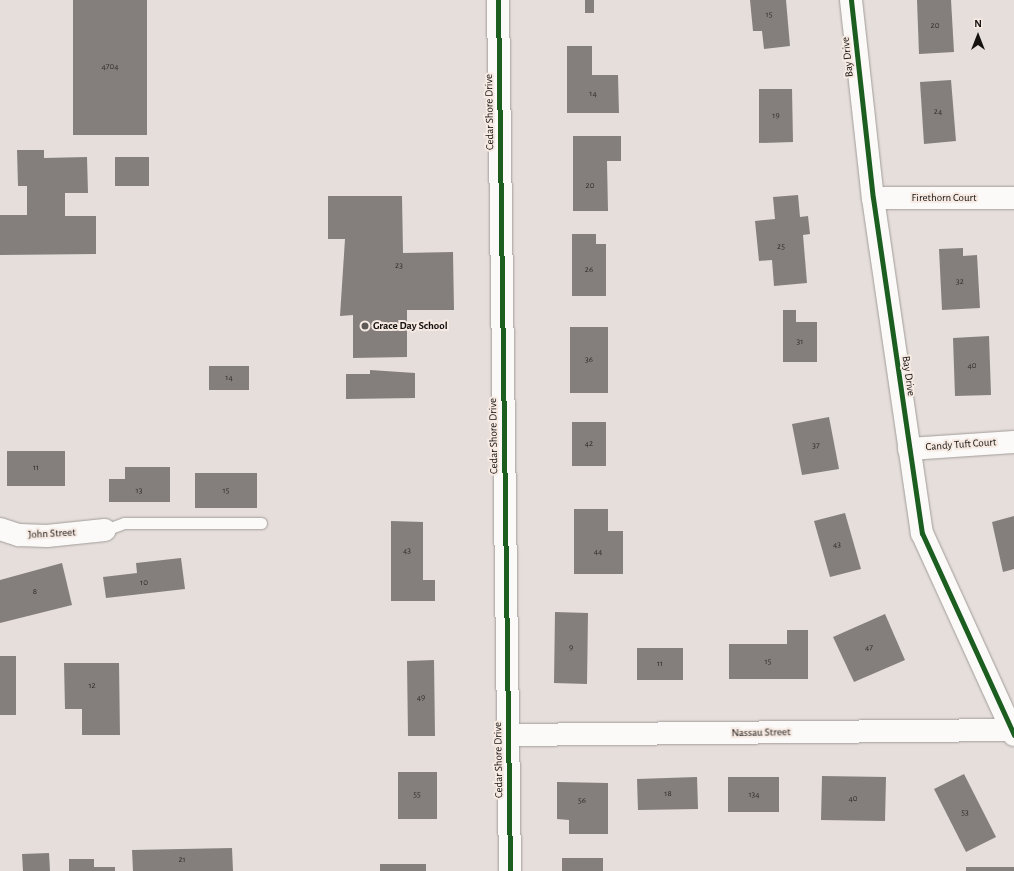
<!DOCTYPE html>
<html>
<head>
<meta charset="utf-8">
<style>
	body { margin:0 }
	#map { position:relative; width:1014px; height:871px; overflow:hidden; background:#e5deda; font-family:"Alegreya Sans",sans-serif }
	div>[style] { position:absolute }
	.building>* { inset:0; background:#847f7d }
	.roads { filter:drop-shadow(0 0 1px #a29d9a) drop-shadow(0 0 1px #a29d9a) }
	.service>* { height:11px; margin:-5.5px; padding:0 5.5px; transform-origin:5.5px; border-radius:5.5px; background:#fbfaf9 }
	.minor>* { height:22px; margin:-11px; padding:0 11px; transform-origin:11px; border-radius:11px; background:#fbfaf9 }
	.cycleway>* { height:5px; margin:-2.5px; padding:0 2.5px; transform-origin:2.5px; border-radius:2.5px; background:#1b5e20 }
	.dots>* { width:11px; height:11px; translate:-50% -50%; box-sizing:border-box; border:2px solid #f6eae3; border-radius:50% }
	span { translate:-50% -50%; white-space:nowrap; text-align:center; line-height:1.15; -webkit-text-stroke:4px #f6eae3; paint-order:stroke }
	.number-label { font-size:9px; color:#322d2a }
	.number-label span { -webkit-text-stroke-width:0 }
	.street-label { font-size:11px; color:#16120f }
	.poi-label { font-size:11px; color:#16120f; font-weight:700 }
	.left { translate:0 -50%; text-align:left }
	.north { position:absolute; left:958px; top:16px; width:40px; height:40px; -webkit-text-stroke:3px #f6eae3; paint-order:stroke; rotate:0deg; font-size:11px; font-weight:700; line-height:16px; text-align:center; color:#16120f }
	.north::after { content:''; display:block; margin:auto; width:14px; height:18px; background:#16120f; clip-path:polygon(50% 0,100% 100%,50% 72%,0 100%) }
</style>
</head>
<body>
<div id="map">
	<div class="building">
		<div style="clip-path:polygon(73px 0,147px 0,147px 135px,73px 135px)"></div>
		<div style="clip-path:polygon(585px 0,594px 0,594px 13px,585px 13px)"></div>
		<div style="clip-path:polygon(750px 0,786px 0,790px 46px,764px 49px,762px 31px,753px 31px)"></div>
		<div style="clip-path:polygon(917px 0,951px 0,954px 52px,919px 54px)"></div>
		<div style="clip-path:polygon(567px 46px,592px 46px,592px 75px,618px 75px,619px 113px,567px 113px)"></div>
		<div style="clip-path:polygon(951px 80px,956px 141px,924px 144px,920px 82px)"></div>
		<div style="clip-path:polygon(759px 89px,792px 89px,793px 142px,759px 143px)"></div>
		<div style="clip-path:polygon(573px 136px,621px 136px,621px 161px,607px 161px,608px 211px,573px 211px)"></div>
		<div style="clip-path:polygon(17px 150px,44px 150px,44px 158px,87px 157px,88px 193px,65px 193px,65px 216px,96px 216px,96px 254px,0 255px,0 215px,27px 215px,27px 186px,18px 186px)"></div>
		<div style="clip-path:polygon(115px 157px,149px 157px,149px 186px,115px 186px)"></div>
		<div style="clip-path:polygon(798px 195px,800px 217px,808px 216px,810px 234px,803px 235px,807px 283px,774px 286px,772px 260px,759px 261px,755px 221px,775px 219px,773px 197px)"></div>
		<div style="clip-path:polygon(328px 196px,402px 196px,403px 253px,453px 252px,454px 310px,407px 310px,407px 357px,353px 358px,353px 315px,340px 316px,345px 239px,328px 239px)"></div>
		<div style="clip-path:polygon(572px 234px,596px 234px,596px 244px,606px 244px,606px 296px,572px 296px)"></div>
		<div style="clip-path:polygon(963px 248px,963px 256px,977px 255px,980px 308px,942px 310px,939px 249px)"></div>
		<div style="clip-path:polygon(783px 310px,796px 310px,796px 322px,817px 322px,817px 362px,783px 362px)"></div>
		<div style="clip-path:polygon(570px 327px,608px 327px,608px 393px,570px 393px)"></div>
		<div style="clip-path:polygon(989px 336px,991px 395px,955px 396px,953px 338px)"></div>
		<div style="clip-path:polygon(209px 366px,249px 366px,249px 390px,209px 390px)"></div>
		<div style="clip-path:polygon(370px 370px,415px 373px,415px 398px,346px 399px,346px 374px,370px 374px)"></div>
		<div style="clip-path:polygon(829px 417px,839px 469px,802px 475px,792px 424px)"></div>
		<div style="clip-path:polygon(572px 422px,606px 422px,606px 466px,572px 466px)"></div>
		<div style="clip-path:polygon(7px 451px,65px 451px,65px 486px,7px 486px)"></div>
		<div style="clip-path:polygon(125px 467px,170px 467px,170px 502px,109px 502px,109px 479px,125px 479px)"></div>
		<div style="clip-path:polygon(195px 473px,257px 473px,257px 508px,195px 508px)"></div>
		<div style="clip-path:polygon(574px 509px,608px 509px,608px 531px,623px 531px,623px 574px,574px 574px)"></div>
		<div style="clip-path:polygon(845px 513px,861px 569px,830px 577px,814px 521px)"></div>
		<div style="clip-path:polygon(1014px 516px,1014px 569px,1003px 572px,992px 522px)"></div>
		<div style="clip-path:polygon(391px 521px,423px 522px,423px 580px,435px 580px,435px 601px,391px 601px)"></div>
		<div style="clip-path:polygon(181px 558px,185px 589px,106px 598px,103px 577px,137px 573px,136px 563px)"></div>
		<div style="clip-path:polygon(62px 563px,72px 605px,0 623px,0 580px)"></div>
		<div style="clip-path:polygon(555px 612px,588px 613px,587px 684px,554px 683px)"></div>
		<div style="clip-path:polygon(885px 614px,905px 660px,854px 682px,833px 637px)"></div>
		<div style="clip-path:polygon(787px 630px,808px 630px,808px 679px,729px 679px,729px 644px,787px 644px)"></div>
		<div style="clip-path:polygon(637px 648px,683px 648px,683px 680px,637px 680px)"></div>
		<div style="clip-path:polygon(0 656px,16px 656px,16px 715px,0 715px)"></div>
		<div style="clip-path:polygon(434px 660px,435px 736px,408px 736px,407px 661px)"></div>
		<div style="clip-path:polygon(64px 663px,119px 663px,120px 735px,82px 735px,82px 709px,65px 709px)"></div>
		<div style="clip-path:polygon(398px 772px,437px 772px,437px 819px,398px 819px)"></div>
		<div style="clip-path:polygon(964px 774px,996px 837px,966px 852px,934px 789px)"></div>
		<div style="clip-path:polygon(822px 776px,886px 777px,885px 821px,821px 820px)"></div>
		<div style="clip-path:polygon(697px 777px,698px 809px,638px 810px,637px 779px)"></div>
		<div style="clip-path:polygon(728px 777px,779px 777px,779px 812px,728px 812px)"></div>
		<div style="clip-path:polygon(557px 782px,608px 783px,608px 834px,569px 834px,569px 820px,557px 819px)"></div>
		<div style="clip-path:polygon(232px 848px,233px 871px,133px 871px,132px 850px)"></div>
		<div style="clip-path:polygon(49px 853px,50px 871px,23px 871px,22px 854px)"></div>
		<div style="clip-path:polygon(562px 858px,603px 858px,603px 871px,562px 871px)"></div>
		<div style="clip-path:polygon(69px 859px,94px 859px,94px 867px,115px 867px,115px 871px,69px 871px)"></div>
		<div style="clip-path:polygon(380px 864px,426px 864px,426px 871px,380px 871px)"></div>
		<div style="clip-path:polygon(966px 867px,1014px 867px,1014px 871px,966px 871px)"></div>
	</div>
	<div class="roads">
		<div class="service">
			<div style="left:105px;top:530px;width:20px;rotate:-20deg"></div>
			<div style="left:124px;top:523px;width:137px"></div>
		</div>
		<div class="minor">
			<div style="left:498px;top:0;width:871px;rotate:89.21deg"></div>
			<div style="left:851px;top:0;width:199px;rotate:83.7deg"></div>
			<div style="left:873px;top:198px;width:339px;rotate:81.7deg"></div>
			<div style="left:922px;top:533px;width:222px;rotate:65.5deg"></div>
			<div style="left:873px;top:198px;width:141px"></div>
			<div style="left:909px;top:449px;width:105px;rotate:-3.8deg"></div>
			<div style="left:0;top:529px;width:20px;rotate:18deg"></div>
			<div style="left:19px;top:535px;width:28px;rotate:2deg"></div>
			<div style="left:47px;top:536px;width:58px;rotate:-5.9deg"></div>
			<div style="left:508px;top:735px;width:506px;rotate:-0.57deg"></div>
		</div>
	</div>
	<div class="cycleway">
		<div style="left:498px;top:0;width:871px;rotate:89.21deg"></div>
		<div style="left:851px;top:0;width:199px;rotate:83.7deg"></div>
		<div style="left:873px;top:198px;width:339px;rotate:81.7deg"></div>
		<div style="left:922px;top:533px;width:222px;rotate:65.5deg"></div>
	</div>
	<div class="dots">
		<div style="left:365px;top:326px;background:#5e5956"></div>
	</div>
	<div class="number-label">
		<span style="left:769px;top:15px">15</span>
		<span style="left:935px;top:26px">20</span>
		<span style="left:110px;top:67px">4704</span>
		<span style="left:593px;top:94px">14</span>
		<span style="left:938px;top:112px">24</span>
		<span style="left:776px;top:116px">19</span>
		<span style="left:590px;top:186px">20</span>
		<span style="left:781px;top:247px">25</span>
		<span style="left:399px;top:266px">23</span>
		<span style="left:589px;top:270px">26</span>
		<span style="left:960px;top:282px">32</span>
		<span style="left:800px;top:342px">31</span>
		<span style="left:589px;top:360px">36</span>
		<span style="left:972px;top:366px">40</span>
		<span style="left:229px;top:378px">14</span>
		<span style="left:589px;top:444px">42</span>
		<span style="left:816px;top:446px">37</span>
		<span style="left:36px;top:468px">11</span>
		<span style="left:139px;top:491px">13</span>
		<span style="left:226px;top:491px">15</span>
		<span style="left:837px;top:545px">43</span>
		<span style="left:407px;top:551px">43</span>
		<span style="left:598px;top:552px">44</span>
		<span style="left:144px;top:583px">10</span>
		<span style="left:35px;top:592px">8</span>
		<span style="left:571px;top:648px">9</span>
		<span style="left:869px;top:648px">47</span>
		<span style="left:768px;top:662px">15</span>
		<span style="left:660px;top:664px">11</span>
		<span style="left:92px;top:686px">12</span>
		<span style="left:421px;top:698px">49</span>
		<span style="left:668px;top:794px">18</span>
		<span style="left:417px;top:795px">55</span>
		<span style="left:754px;top:795px">134</span>
		<span style="left:853px;top:799px">40</span>
		<span style="left:582px;top:801px">56</span>
		<span style="left:965px;top:813px">53</span>
		<span style="left:182px;top:860px">21</span>
	</div>
	<div class="street-label">
		<span style="left:848px;top:57px;rotate:-96deg">Bay Drive</span>
		<span style="left:490px;top:112px;rotate:-91deg">Cedar Shore Drive</span>
		<span style="left:944px;top:198px">Firethorn Court</span>
		<span style="left:908px;top:376px;rotate:82deg">Bay Drive</span>
		<span style="left:494px;top:436px;rotate:-91deg">Cedar Shore Drive</span>
		<span style="left:961px;top:445px;rotate:-4deg">Candy Tuft Court</span>
		<span style="left:52px;top:534px;rotate:-3deg">John Street</span>
		<span style="left:761px;top:733px;rotate:-1deg">Nassau Street</span>
		<span style="left:499px;top:760px;rotate:-91deg">Cedar Shore Drive</span>
	</div>
	<div class="poi-label">
		<span class="left" style="left:373px;top:326px">Grace Day School</span>
	</div>
	<div class="north">N</div>
</div>
</body>
</html>
